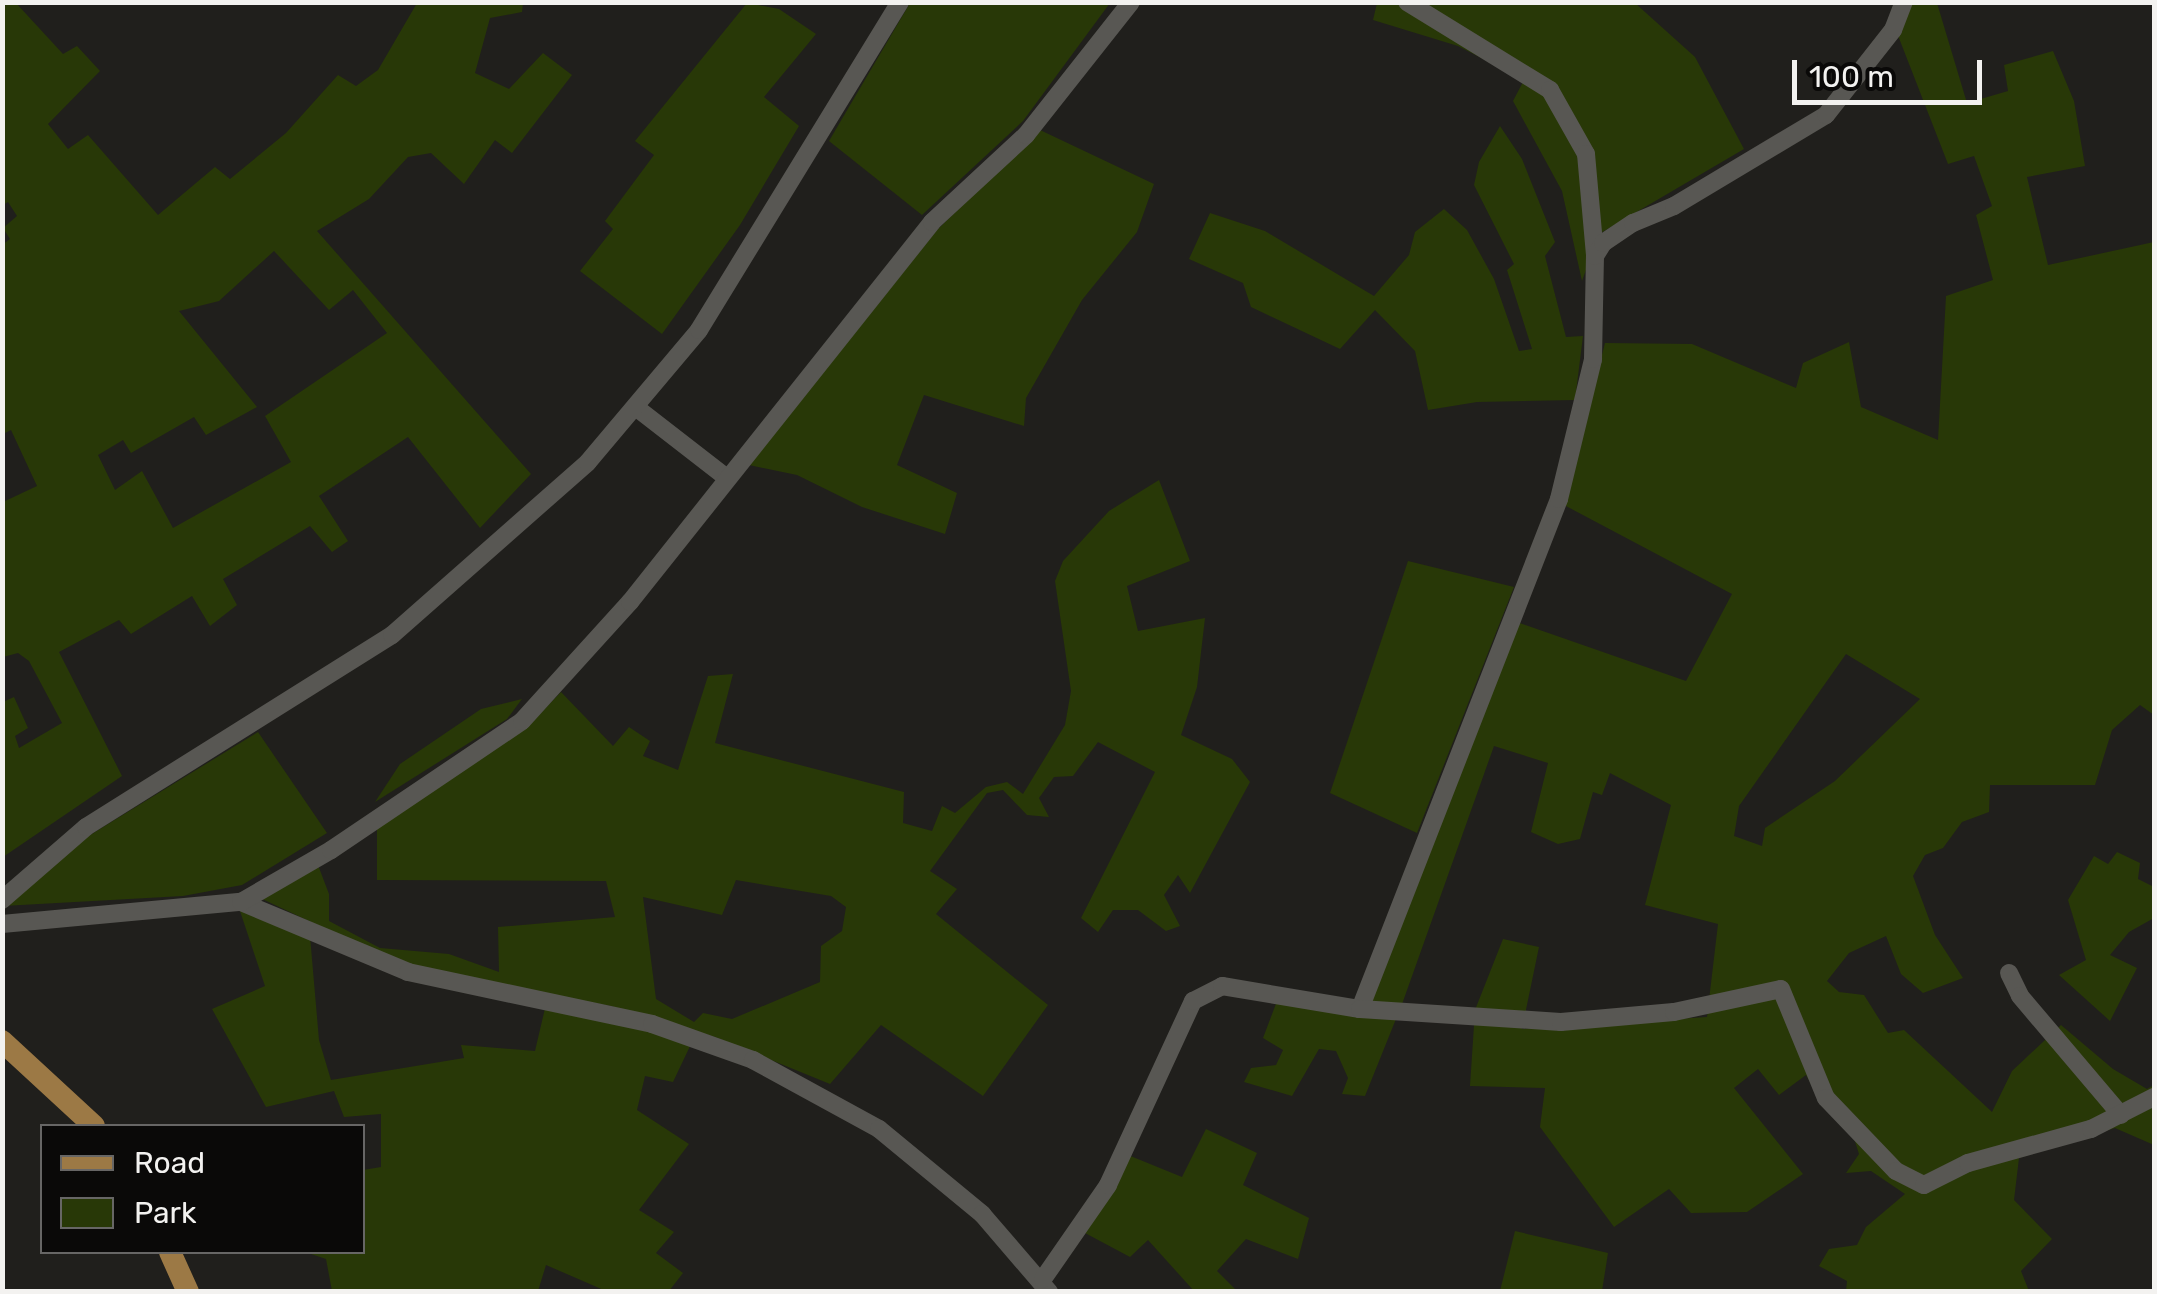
<!DOCTYPE html>
<html>
<head>
<meta charset="utf-8">
<style>
	body { margin:0 }
	#map { position:relative; width:2157px; height:1294px; overflow:hidden; background:#201f1c; font-family:Rubik,sans-serif }
	div>[style] { position:absolute }
	.green>* { inset:0; background:#283807 }
	.minor>* { height:18px; margin:-9px; padding:0 9px; transform-origin:9px; border-radius:9px; background:#585753 }
	.major>* { height:22px; margin:-11px; padding:0 11px; transform-origin:11px; border-radius:11px; background:#9c7945 }
	span { translate:-50% -50%; white-space:nowrap; text-align:center; line-height:1.15; -webkit-text-stroke:10px #0a0908; paint-order:stroke }
	.frame { position:absolute; inset:0; border:5px solid #f3f2f0; pointer-events:none }
	.legend { position:absolute; left:40px; top:1124px; width:325px; height:130px; box-sizing:border-box; background:#0a0908; border:2px solid #676665; margin:0; padding:12px 18px; list-style:none; font-size:30px; color:#f3f2f0 }
	.legend li { display:flex; align-items:center; gap:20px; height:50px }
	.legend b { width:50px; border:2px solid #676665 }
	.scale { position:absolute; left:1792px; top:60px; width:190px; height:45px; box-sizing:border-box; border:5px solid #f3f2f0; border-top:0; padding-left:12px; font-size:30px; line-height:35px; white-space:nowrap; color:#f3f2f0; -webkit-text-stroke:8px #0a0908; paint-order:stroke }
</style>
</head>
<body>
<div id="map">
	<div class="green">
		<div style="clip-path:polygon(evenodd,3px 2px,16px 3px,63px 54px,77px 46px,100px 71px,48px 124px,68px 149px,88px 135px,158px 215px,215px 167px,230px 179px,286px 133px,338px 75px,356px 86px,378px 70px,417px 3px,523px 3px,522px 12px,490px 18px,475px 73px,509px 89px,543px 53px,572px 75px,512px 153px,495px 140px,464px 184px,431px 153px,408px 157px,369px 199px,317px 231px,531px 474px,480px 528px,408px 437px,319px 496px,348px 541px,332px 552px,310px 526px,223px 579px,237px 605px,210px 626px,192px 596px,131px 634px,119px 620px,59px 652px,122px 776px,3px 857px,3px 702px,14px 697px,28px 728px,15px 736px,19px 748px,62px 723px,29px 661px,18px 653px,3px 657px,3px 502px,37px 486px,11px 430px,3px 434px,2px 245px,10px 239px,3px 228px,17px 216px,8px 202px,3px 205px,3px 2px,274px 251px,329px 310px,353px 290px,387px 333px,265px 416px,291px 462px,173px 528px,142px 471px,115px 490px,98px 455px,123px 440px,131px 453px,194px 417px,206px 435px,257px 407px,179px 311px,219px 301px,274px 251px)"></div>
		<div style="clip-path:polygon(747px 3px,779px 9px,816px 34px,764px 97px,799px 126px,740px 225px,662px 334px,580px 271px,613px 229px,605px 221px,654px 155px,635px 141px)"></div>
		<div style="clip-path:polygon(910px 3px,1110px 3px,1023px 121px,922px 215px,829px 141px)"></div>
		<div style="clip-path:polygon(1377px 3px,1635px 3px,1695px 57px,1744px 149px,1599px 234px,1582px 281px,1562px 191px,1513px 101px,1524px 80px,1458px 46px,1373px 20px)"></div>
		<div style="clip-path:polygon(evenodd,1909px 3px,1937px 3px,1967px 103px,2008px 91px,2004px 65px,2053px 51px,2074px 101px,2085px 166px,2027px 177px,2048px 265px,2154px 242px,2154px 715px,2140px 705px,2112px 730px,2095px 785px,1990px 785px,1989px 812px,1962px 822px,1943px 848px,1925px 855px,1913px 876px,1935px 935px,1963px 978px,1923px 993px,1901px 974px,1886px 936px,1849px 953px,1827px 981px,1839px 992px,1864px 995px,1888px 1033px,1904px 1030px,1992px 1112px,2012px 1071px,2061px 1025px,2113px 1069px,2147px 1089px,2154px 1085px,2154px 1145px,2115px 1128px,2019px 1158px,2014px 1200px,2052px 1239px,2021px 1271px,2029px 1291px,1846px 1291px,1847px 1281px,1819px 1266px,1829px 1249px,1857px 1245px,1866px 1227px,1905px 1194px,1871px 1171px,1846px 1173px,1859px 1154px,1851px 1129px,1821px 1102px,1806px 1075px,1779px 1095px,1758px 1069px,1734px 1088px,1803px 1174px,1747px 1212px,1691px 1213px,1669px 1189px,1614px 1227px,1540px 1127px,1545px 1088px,1470px 1086px,1475px 1010px,1503px 939px,1539px 947px,1522px 1029px,1707px 1017px,1718px 924px,1645px 905px,1671px 805px,1610px 773px,1602px 795px,1593px 792px,1580px 839px,1558px 844px,1531px 832px,1548px 763px,1494px 746px,1401px 1007px,1368px 1000px,1514px 621px,1686px 681px,1732px 594px,1564px 505px,1605px 343px,1692px 344px,1796px 388px,1803px 363px,1849px 342px,1861px 407px,1938px 440px,1946px 296px,1993px 280px,1976px 215px,1992px 206px,1974px 156px,1948px 164px,1897px 33px,1909px 3px,1846px 654px,1920px 699px,1835px 781px,1765px 828px,1762px 846px,1734px 836px,1739px 806px,1846px 654px)"></div>
		<div style="clip-path:polygon(1500px 126px,1522px 159px,1555px 242px,1545px 256px,1566px 337px,1583px 336px,1575px 400px,1477px 402px,1428px 410px,1415px 351px,1375px 310px,1340px 349px,1251px 307px,1243px 283px,1189px 259px,1210px 213px,1265px 231px,1374px 296px,1409px 255px,1415px 232px,1444px 209px,1467px 230px,1494px 279px,1519px 351px,1532px 349px,1507px 270px,1514px 264px,1474px 185px,1479px 162px)"></div>
		<div style="clip-path:polygon(1040px 130px,1154px 184px,1137px 232px,1082px 300px,1026px 398px,1024px 426px,924px 395px,897px 465px,957px 493px,945px 534px,862px 507px,797px 475px,749px 465px,937px 230px)"></div>
		<div style="clip-path:polygon(evenodd,1159px 480px,1190px 561px,1127px 586px,1138px 631px,1205px 618px,1197px 687px,1181px 735px,1232px 759px,1250px 782px,1190px 893px,1178px 875px,1164px 895px,1180px 926px,1166px 931px,1138px 910px,1113px 910px,1098px 932px,1081px 918px,1155px 772px,1098px 742px,1073px 776px,1054px 777px,1039px 798px,1049px 817px,1027px 815px,1003px 790px,987px 793px,930px 871px,957px 889px,936px 914px,1048px 1005px,983px 1096px,881px 1025px,830px 1084px,715px 1037px,611px 1006px,466px 981px,396px 962px,258px 897px,318px 865px,329px 894px,329px 921px,380px 948px,449px 954px,499px 972px,498px 927px,615px 917px,606px 881px,377px 880px,377px 824px,531px 723px,561px 692px,613px 746px,629px 727px,650px 741px,643px 756px,678px 770px,708px 676px,733px 674px,715px 743px,904px 792px,903px 823px,932px 831px,942px 806px,955px 813px,986px 787px,1007px 782px,1023px 794px,1065px 725px,1071px 691px,1055px 581px,1063px 561px,1109px 511px,1159px 480px,736px 880px,831px 896px,846px 907px,842px 931px,821px 946px,820px 982px,732px 1019px,703px 1013px,694px 1022px,656px 999px,643px 897px,722px 915px,736px 880px)"></div>
		<div style="clip-path:polygon(1408px 561px,1514px 587px,1417px 833px,1330px 793px)"></div>
		<div style="clip-path:polygon(522px 699px,507px 719px,375px 802px,400px 764px,481px 709px)"></div>
		<div style="clip-path:polygon(258px 732px,327px 833px,242px 885px,183px 896px,3px 906px,82px 840px)"></div>
		<div style="clip-path:polygon(2117px 852px,2140px 863px,2138px 879px,2154px 887px,2154px 918px,2129px 932px,2110px 955px,2137px 968px,2110px 1021px,2059px 975px,2086px 960px,2068px 900px,2094px 856px,2108px 864px)"></div>
		<div style="clip-path:polygon(239px 908px,310px 936px,319px 1040px,331px 1080px,464px 1058px,461px 1045px,535px 1051px,546px 1004px,692px 1042px,673px 1082px,645px 1076px,637px 1110px,689px 1144px,639px 1210px,674px 1232px,656px 1253px,683px 1273px,669px 1291px,606px 1291px,546px 1265px,538px 1291px,332px 1291px,326px 1259px,305px 1252px,362px 1252px,363px 1170px,381px 1167px,381px 1114px,344px 1117px,334px 1091px,266px 1107px,212px 1009px,265px 986px)"></div>
		<div style="clip-path:polygon(1277px 1001px,1396px 1019px,1365px 1096px,1342px 1094px,1348px 1078px,1336px 1051px,1319px 1049px,1292px 1096px,1244px 1082px,1251px 1068px,1276px 1065px,1283px 1050px,1263px 1038px)"></div>
		<div style="clip-path:polygon(1206px 1129px,1257px 1153px,1243px 1185px,1309px 1218px,1298px 1259px,1246px 1239px,1217px 1271px,1237px 1291px,1194px 1291px,1148px 1240px,1130px 1257px,1085px 1233px,1128px 1155px,1182px 1177px)"></div>
		<div style="clip-path:polygon(1515px 1231px,1608px 1253px,1602px 1291px,1500px 1291px)"></div>
	</div>
	<div class="minor">
		<div style="left:1407px;top:2px;width:168px;rotate:31.6deg"></div>
		<div style="left:1550px;top:90px;width:73px;rotate:60.6deg"></div>
		<div style="left:1586px;top:154px;width:101px;rotate:84.9deg"></div>
		<div style="left:638px;top:409px;width:113px;rotate:37.8deg"></div>
		<div style="left:2px;top:900px;width:111px;rotate:-41deg"></div>
		<div style="left:86px;top:827px;width:361px;rotate:-32.1deg"></div>
		<div style="left:392px;top:635px;width:261px;rotate:-41.4deg"></div>
		<div style="left:588px;top:462px;width:172px;rotate:-49.9deg"></div>
		<div style="left:699px;top:330px;width:385px;rotate:-58.5deg"></div>
		<div style="left:241px;top:902px;width:181px;rotate:22.7deg"></div>
		<div style="left:408px;top:972px;width:249px;rotate:12deg"></div>
		<div style="left:652px;top:1024px;width:107px;rotate:19.6deg"></div>
		<div style="left:753px;top:1060px;width:144px;rotate:28.7deg"></div>
		<div style="left:879px;top:1129px;width:134px;rotate:39.5deg"></div>
		<div style="left:982px;top:1214px;width:103px;rotate:49.3deg"></div>
		<div style="left:2px;top:924px;width:240px;rotate:-5.3deg"></div>
		<div style="left:241px;top:902px;width:104px;rotate:-30deg"></div>
		<div style="left:331px;top:850px;width:230px;rotate:-34deg"></div>
		<div style="left:522px;top:721px;width:161px;rotate:-47.8deg"></div>
		<div style="left:630px;top:602px;width:485px;rotate:-51.5deg"></div>
		<div style="left:932px;top:222px;width:128px;rotate:-42.8deg"></div>
		<div style="left:1026px;top:135px;width:169px;rotate:-51.7deg"></div>
		<div style="left:2009px;top:973px;width:25px;rotate:64deg"></div>
		<div style="left:2020px;top:996px;width:156px;rotate:49.7deg"></div>
		<div style="left:1360px;top:1009px;width:547px;rotate:-68.68deg"></div>
		<div style="left:1559px;top:499px;width:144px;rotate:-76.3deg"></div>
		<div style="left:1593px;top:359px;width:103px;rotate:-88.9deg"></div>
		<div style="left:1595px;top:256px;width:15px;rotate:-58deg"></div>
		<div style="left:1603px;top:243px;width:36px;rotate:-34deg"></div>
		<div style="left:1633px;top:223px;width:44px;rotate:-22.5deg"></div>
		<div style="left:1674px;top:206px;width:177px;rotate:-30.9deg"></div>
		<div style="left:1826px;top:115px;width:108px;rotate:-51.8deg"></div>
		<div style="left:1893px;top:30px;width:30px;rotate:-69deg"></div>
		<div style="left:1043px;top:1279px;width:114px;rotate:-55.3deg"></div>
		<div style="left:1108px;top:1185px;width:203px;rotate:-65.2deg"></div>
		<div style="left:1193px;top:1001px;width:33px;rotate:-27deg"></div>
		<div style="left:1222px;top:986px;width:140px;rotate:9.5deg"></div>
		<div style="left:1360px;top:1009px;width:201px;rotate:3.7deg"></div>
		<div style="left:1561px;top:1022px;width:113px;rotate:-5.1deg"></div>
		<div style="left:1674px;top:1012px;width:109px;rotate:-12.1deg"></div>
		<div style="left:1781px;top:989px;width:118px;rotate:67.6deg"></div>
		<div style="left:1826px;top:1098px;width:101px;rotate:46.2deg"></div>
		<div style="left:1896px;top:1171px;width:31px;rotate:27deg"></div>
		<div style="left:1924px;top:1185px;width:49px;rotate:-26.6deg"></div>
		<div style="left:1968px;top:1163px;width:128px;rotate:-15.5deg"></div>
		<div style="left:2091px;top:1129px;width:71px;rotate:-26.9deg"></div>
	</div>
	<div class="major">
		<div style="left:2px;top:1041px;width:125px;rotate:42.7deg"></div>
		<div style="left:170px;top:1252px;width:44px;rotate:65.8deg"></div>
	</div>
	<div class="frame"></div>
	<ul class="legend">
	<li><b style="height:12px;background:#9c7945"></b>Road</li>
	<li><b style="height:28px;background:#283807"></b>Park</li>
	</ul>
	<div class="scale">100 m</div>
</div>
</body>
</html>
